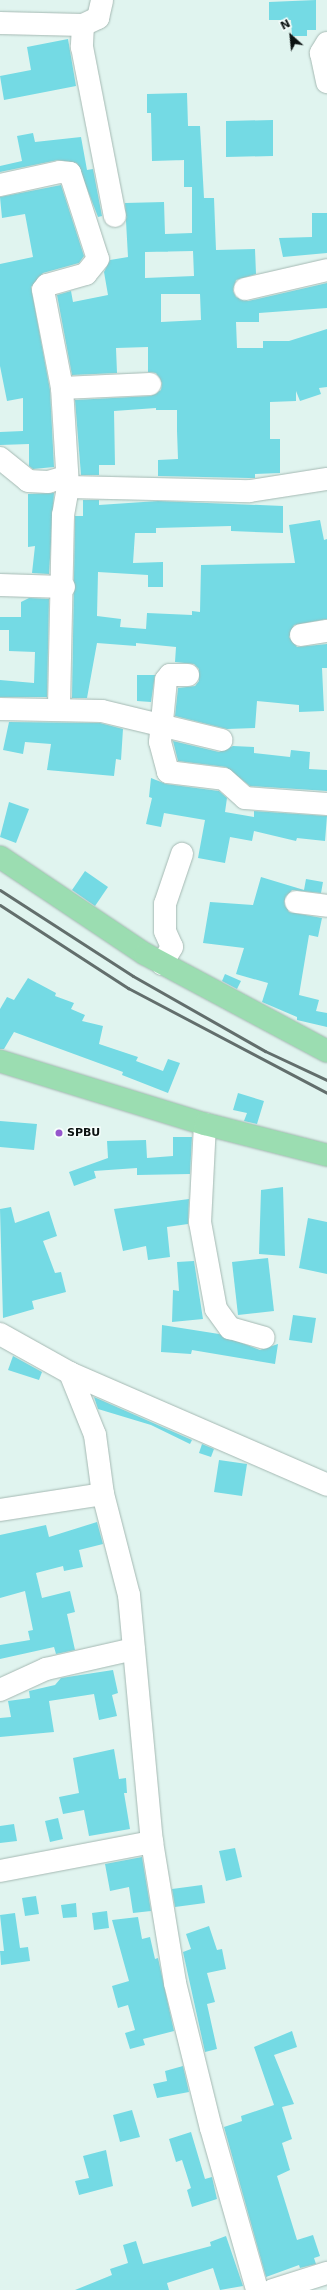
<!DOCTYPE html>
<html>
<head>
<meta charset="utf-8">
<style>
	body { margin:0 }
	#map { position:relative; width:327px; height:2290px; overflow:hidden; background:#e0f4ef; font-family:"DejaVu Sans",sans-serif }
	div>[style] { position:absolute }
	.building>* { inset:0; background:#74dae4 }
	.roads { filter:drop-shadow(0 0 1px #a5b9b3) drop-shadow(0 0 1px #a5b9b3) }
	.minor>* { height:22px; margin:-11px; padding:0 11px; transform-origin:11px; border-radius:11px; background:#fff }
	.major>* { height:22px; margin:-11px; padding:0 11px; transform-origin:11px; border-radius:11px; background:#9bddb1 }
	.rail>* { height:3px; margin:-1.5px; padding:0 1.5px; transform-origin:1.5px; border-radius:1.5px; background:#626e6c }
	.dots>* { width:11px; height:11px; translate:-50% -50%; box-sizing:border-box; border:2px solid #f6fefc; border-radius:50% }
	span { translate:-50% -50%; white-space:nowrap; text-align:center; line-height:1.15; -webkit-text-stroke:3px #f6fefc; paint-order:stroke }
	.poi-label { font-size:11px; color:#0c1312; font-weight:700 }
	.left { translate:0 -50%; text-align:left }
	.north { position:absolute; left:271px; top:16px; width:40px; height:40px; -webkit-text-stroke:3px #f6fefc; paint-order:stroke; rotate:333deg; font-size:11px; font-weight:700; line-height:16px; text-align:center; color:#0c1312 }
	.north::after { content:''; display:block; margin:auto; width:14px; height:18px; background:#0c1312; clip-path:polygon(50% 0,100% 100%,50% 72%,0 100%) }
</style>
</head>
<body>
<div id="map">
	<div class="building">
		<div style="clip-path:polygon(316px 0,316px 30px,307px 30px,307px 36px,292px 36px,291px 20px,269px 20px,269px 2px)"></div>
		<div style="clip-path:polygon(68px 39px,76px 86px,4px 100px,0 76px,31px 70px,27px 47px)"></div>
		<div style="clip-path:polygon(evenodd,187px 93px,188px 126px,200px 126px,204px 198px,214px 198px,216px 250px,255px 249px,256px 274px,236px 280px,233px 291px,236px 297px,248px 301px,327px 283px,327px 308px,259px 313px,259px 322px,236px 322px,237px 348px,263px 348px,263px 341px,289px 341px,327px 329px,327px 387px,319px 388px,321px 394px,300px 401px,296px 391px,296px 401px,270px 402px,270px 439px,280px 439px,280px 473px,255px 474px,255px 478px,249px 478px,158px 476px,158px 460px,178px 459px,177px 431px,177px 410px,156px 410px,156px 408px,114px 411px,115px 465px,99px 465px,99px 475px,81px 475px,75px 400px,151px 396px,161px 390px,162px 383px,156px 373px,148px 372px,148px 347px,116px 348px,117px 373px,72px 375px,57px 295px,71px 291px,73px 302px,108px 295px,104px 272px,110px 260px,128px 257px,125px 203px,164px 202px,165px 234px,192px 233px,192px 187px,184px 187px,184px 160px,152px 161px,151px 113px,147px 113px,147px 94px,187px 93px,193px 251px,194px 276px,145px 278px,145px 252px,193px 251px,187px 93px,161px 294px,200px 294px,201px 320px,161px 322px,161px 294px)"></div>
		<div style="clip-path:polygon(273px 120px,273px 156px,226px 157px,226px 121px)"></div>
		<div style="clip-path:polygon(33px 133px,35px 142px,81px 137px,87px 170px,93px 169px,102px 216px,98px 217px,77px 163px,58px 160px,0 172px,0 166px,22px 161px,17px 136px)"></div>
		<div style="clip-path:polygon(61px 185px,84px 256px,79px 263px,43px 273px,31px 287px,50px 390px,54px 467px,33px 469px,29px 466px,29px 444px,0 445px,0 432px,23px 431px,23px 398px,7px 401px,0 366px,0 264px,33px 257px,25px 214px,2px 218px,0 197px)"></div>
		<div style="clip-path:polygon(312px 213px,327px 213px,327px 253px,283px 257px,279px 238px,312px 237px)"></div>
		<div style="clip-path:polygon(54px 493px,49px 574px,32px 573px,35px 546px,28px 547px,28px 494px)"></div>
		<div style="clip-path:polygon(83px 500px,99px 500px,99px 505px,158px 501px,283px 506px,283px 533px,231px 531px,231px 526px,156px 528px,156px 533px,135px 533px,133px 563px,163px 562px,163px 587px,148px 587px,148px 575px,98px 572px,97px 616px,121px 619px,120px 627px,146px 629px,147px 613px,192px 615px,192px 611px,200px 612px,201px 565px,295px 563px,289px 525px,320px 520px,324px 540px,327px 539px,327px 619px,294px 625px,289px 637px,297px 647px,327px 644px,327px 668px,322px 668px,324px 711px,299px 712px,299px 705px,257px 701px,255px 728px,227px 729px,175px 716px,178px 688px,195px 686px,199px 681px,199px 669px,194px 664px,175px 662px,176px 647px,136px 643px,136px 646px,97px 643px,87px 698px,72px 698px,75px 516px,83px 516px)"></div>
		<div style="clip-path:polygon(29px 598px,49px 599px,47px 697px,0 697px,0 680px,34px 683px,35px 652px,9px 651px,9px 630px,0 630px,0 617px,21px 617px,21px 602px)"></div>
		<div style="clip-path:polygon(137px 675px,155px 675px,151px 702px,137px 701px)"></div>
		<div style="clip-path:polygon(9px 722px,100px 723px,123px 729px,121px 760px,116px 759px,114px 776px,47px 770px,51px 744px,25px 742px,23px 754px,3px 750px)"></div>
		<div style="clip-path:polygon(173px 741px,219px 752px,233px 746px,254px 747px,254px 753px,290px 757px,291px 750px,310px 752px,309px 769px,327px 770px,327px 791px,250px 786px,226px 767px,178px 761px)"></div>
		<div style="clip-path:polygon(151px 778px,166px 784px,219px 791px,227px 798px,225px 812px,254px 817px,254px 811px,327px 816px,325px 841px,297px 838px,296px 841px,254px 831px,252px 841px,230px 837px,225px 863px,198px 858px,205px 820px,164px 813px,161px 827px,146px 824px,152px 798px,149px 797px)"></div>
		<div style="clip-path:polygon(9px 802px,29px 809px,16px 843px,0 837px)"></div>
		<div style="clip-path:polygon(85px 871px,108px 887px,95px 906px,72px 890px)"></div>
		<div style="clip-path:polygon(261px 877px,304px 890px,306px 879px,323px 882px,321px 893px,292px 890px,284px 901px,289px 912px,322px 918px,318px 937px,309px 935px,299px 995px,319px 1000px,316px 1011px,327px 1013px,327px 1027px,297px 1020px,297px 1017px,262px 1002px,268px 983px,236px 974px,244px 948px,203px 943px,210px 902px,253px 905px)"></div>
		<div style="clip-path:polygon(225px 974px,241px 981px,237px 989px,222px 981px)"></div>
		<div style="clip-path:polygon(28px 978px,56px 993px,55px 996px,74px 1003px,71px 1009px,85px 1015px,82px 1021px,103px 1026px,99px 1044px,138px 1057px,136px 1061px,163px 1071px,168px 1059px,180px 1063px,168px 1093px,122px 1075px,123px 1072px,14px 1032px,4px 1049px,0 1049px,0 1009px,7px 997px,14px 1000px)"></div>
		<div style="clip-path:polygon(238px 1093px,264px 1101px,257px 1124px,244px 1121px,247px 1113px,233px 1110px)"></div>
		<div style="clip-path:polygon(0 1121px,37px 1124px,34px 1150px,0 1147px)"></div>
		<div style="clip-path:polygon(173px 1137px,192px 1137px,190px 1174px,137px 1175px,137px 1168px,94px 1171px,96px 1178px,74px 1186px,69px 1172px,108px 1158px,107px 1141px,146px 1140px,147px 1158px,173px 1156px)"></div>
		<div style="clip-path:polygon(283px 1187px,285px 1256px,259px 1254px,261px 1190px)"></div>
		<div style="clip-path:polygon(189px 1199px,188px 1224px,167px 1227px,170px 1257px,148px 1260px,146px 1246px,123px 1251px,114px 1209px)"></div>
		<div style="clip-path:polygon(11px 1207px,15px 1223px,49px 1211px,57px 1236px,43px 1241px,55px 1273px,61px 1272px,66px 1292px,32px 1301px,34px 1309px,3px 1318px,0 1209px)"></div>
		<div style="clip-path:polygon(308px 1218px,327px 1222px,327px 1274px,299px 1268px)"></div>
		<div style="clip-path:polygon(268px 1258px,274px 1311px,238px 1315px,232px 1262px)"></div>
		<div style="clip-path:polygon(194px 1261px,203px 1319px,172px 1322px,173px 1290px,179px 1291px,177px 1262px)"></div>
		<div style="clip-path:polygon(293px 1315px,316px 1318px,312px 1343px,289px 1340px)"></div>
		<div style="clip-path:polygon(162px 1325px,219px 1334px,260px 1350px,278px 1344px,275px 1364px,192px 1350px,191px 1354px,161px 1352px)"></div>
		<div style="clip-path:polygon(13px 1356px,42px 1372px,39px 1380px,8px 1370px)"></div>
		<div style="clip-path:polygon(94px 1397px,192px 1440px,190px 1444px,151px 1425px,98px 1409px)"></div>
		<div style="clip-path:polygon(202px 1444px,214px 1449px,211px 1457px,199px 1453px)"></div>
		<div style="clip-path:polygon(219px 1460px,247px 1464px,242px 1496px,214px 1492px)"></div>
		<div style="clip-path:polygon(97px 1522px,103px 1544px,79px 1550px,83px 1567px,64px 1571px,63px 1566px,36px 1573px,42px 1598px,70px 1591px,75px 1612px,67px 1614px,75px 1650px,56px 1654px,54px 1647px,0 1659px,0 1645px,30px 1640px,28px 1631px,33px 1630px,25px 1591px,0 1598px,0 1535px,46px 1525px,49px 1537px)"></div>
		<div style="clip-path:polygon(113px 1670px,118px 1693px,112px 1695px,117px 1716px,99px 1720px,94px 1694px,49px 1701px,54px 1732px,0 1737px,0 1718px,11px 1717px,8px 1701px,30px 1698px,29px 1691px,55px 1685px,61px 1678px)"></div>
		<div style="clip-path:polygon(114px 1749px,119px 1779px,126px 1778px,127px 1793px,124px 1793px,130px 1829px,89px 1836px,84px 1810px,63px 1814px,59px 1797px,79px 1793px,73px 1758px)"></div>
		<div style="clip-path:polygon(58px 1818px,63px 1839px,50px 1842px,45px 1821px)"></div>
		<div style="clip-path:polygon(14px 1824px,17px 1841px,0 1843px,0 1826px)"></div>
		<div style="clip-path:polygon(235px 1848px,242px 1877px,226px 1881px,219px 1851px)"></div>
		<div style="clip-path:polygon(142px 1857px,151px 1911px,133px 1913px,129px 1887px,110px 1891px,105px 1864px)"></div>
		<div style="clip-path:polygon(202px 1885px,205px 1903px,175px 1907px,172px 1889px)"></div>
		<div style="clip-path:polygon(36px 1896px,39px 1914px,25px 1916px,22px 1898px)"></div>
		<div style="clip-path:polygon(76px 1903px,77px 1917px,63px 1918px,61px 1905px)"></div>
		<div style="clip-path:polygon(107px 1911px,109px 1928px,94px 1930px,92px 1913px)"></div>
		<div style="clip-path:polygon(15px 1913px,20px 1948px,28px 1947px,30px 1961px,1px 1965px,0 1951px,4px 1951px,0 1915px)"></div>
		<div style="clip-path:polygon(138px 1917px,142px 1939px,150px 1937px,155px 1959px,158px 1958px,174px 2031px,143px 2039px,145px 2045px,130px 2049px,125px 2033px,135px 2030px,128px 2005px,118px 2008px,112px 1986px,129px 1981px,112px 1920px)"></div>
		<div style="clip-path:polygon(209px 1926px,217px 1950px,222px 1949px,226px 1969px,207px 1973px,215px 2002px,207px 2004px,217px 2049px,205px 2052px,183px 1952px,191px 1949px,186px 1934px)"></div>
		<div style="clip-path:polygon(292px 2031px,297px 2047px,274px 2055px,294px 2104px,282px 2107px,292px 2139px,282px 2143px,290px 2170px,277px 2176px,297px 2240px,313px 2235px,320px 2256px,314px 2258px,316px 2264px,300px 2268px,299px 2265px,266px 2277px,224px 2127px,242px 2121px,241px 2116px,274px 2105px,254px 2047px)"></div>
		<div style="clip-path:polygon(183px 2066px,189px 2092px,157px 2098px,153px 2084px,167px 2081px,165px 2071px)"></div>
		<div style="clip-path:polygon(132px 2110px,140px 2137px,120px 2142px,113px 2115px)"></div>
		<div style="clip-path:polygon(191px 2132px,205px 2179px,212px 2177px,217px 2199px,192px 2207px,187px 2190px,191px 2188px,182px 2160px,176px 2162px,169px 2139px)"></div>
		<div style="clip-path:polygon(106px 2150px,113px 2186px,79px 2195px,75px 2181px,89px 2178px,83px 2156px)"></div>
		<div style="clip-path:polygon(226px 2236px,243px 2286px,220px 2290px,213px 2268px,167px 2283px,169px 2290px,75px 2290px,112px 2275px,110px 2269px,128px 2263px,123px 2245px,136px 2241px,143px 2264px,211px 2246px,210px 2242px)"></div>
	</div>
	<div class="roads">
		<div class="minor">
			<div style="left:0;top:23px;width:83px;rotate:1.4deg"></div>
			<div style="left:83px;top:25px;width:17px;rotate:-25deg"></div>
			<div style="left:98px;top:18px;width:18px;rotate:-77deg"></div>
			<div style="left:83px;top:25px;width:22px;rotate:93deg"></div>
			<div style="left:82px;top:47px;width:172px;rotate:79deg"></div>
			<div style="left:327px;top:43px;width:12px;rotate:121deg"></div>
			<div style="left:321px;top:53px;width:30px;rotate:78deg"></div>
			<div style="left:0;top:185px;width:61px;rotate:-12.2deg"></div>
			<div style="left:60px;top:172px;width:10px;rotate:6deg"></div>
			<div style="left:70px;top:173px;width:90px;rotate:72deg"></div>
			<div style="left:98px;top:259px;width:19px;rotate:129deg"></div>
			<div style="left:86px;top:274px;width:41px;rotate:164.2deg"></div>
			<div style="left:47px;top:285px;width:6px;rotate:129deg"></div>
			<div style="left:43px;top:290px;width:100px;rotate:79deg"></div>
			<div style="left:62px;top:388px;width:99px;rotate:86.5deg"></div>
			<div style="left:68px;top:487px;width:28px;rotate:100deg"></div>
			<div style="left:63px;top:515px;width:193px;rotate:91.2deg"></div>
			<div style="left:245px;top:289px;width:84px;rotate:-13deg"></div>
			<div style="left:62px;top:388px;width:88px;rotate:-2.6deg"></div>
			<div style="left:0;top:458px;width:36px;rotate:39deg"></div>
			<div style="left:28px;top:481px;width:20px;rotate:3deg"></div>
			<div style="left:48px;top:482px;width:19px;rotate:-16deg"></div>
			<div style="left:68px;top:487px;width:182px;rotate:1.3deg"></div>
			<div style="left:250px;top:491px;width:78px;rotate:-8.9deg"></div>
			<div style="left:0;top:585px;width:64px;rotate:1.8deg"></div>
			<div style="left:301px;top:635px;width:26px;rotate:-9deg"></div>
			<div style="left:188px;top:675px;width:18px;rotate:180deg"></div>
			<div style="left:170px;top:675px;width:6px;rotate:129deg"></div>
			<div style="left:166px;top:680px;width:62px;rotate:95.5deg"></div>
			<div style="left:160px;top:742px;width:31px;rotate:75deg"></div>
			<div style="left:168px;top:772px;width:56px;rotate:7.1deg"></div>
			<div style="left:224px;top:779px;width:28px;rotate:42deg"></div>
			<div style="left:245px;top:798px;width:82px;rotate:4.2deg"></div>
			<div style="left:0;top:709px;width:102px;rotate:1.1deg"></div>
			<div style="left:102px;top:711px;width:123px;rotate:13.6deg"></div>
			<div style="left:296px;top:902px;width:31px;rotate:7deg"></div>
			<div style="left:162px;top:964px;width:20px;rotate:-60deg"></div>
			<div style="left:172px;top:947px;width:17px;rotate:-114deg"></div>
			<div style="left:165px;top:931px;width:27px;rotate:-90deg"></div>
			<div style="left:165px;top:904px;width:53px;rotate:-71.2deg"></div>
			<div style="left:205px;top:1124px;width:98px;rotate:92.9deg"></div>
			<div style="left:200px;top:1222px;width:88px;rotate:79.6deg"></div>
			<div style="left:216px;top:1309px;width:24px;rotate:54deg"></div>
			<div style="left:230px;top:1328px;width:35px;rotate:16deg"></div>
			<div style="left:0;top:1334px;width:80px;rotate:29.1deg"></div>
			<div style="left:70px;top:1373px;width:280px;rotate:23.5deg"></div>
			<div style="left:70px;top:1373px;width:67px;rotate:68deg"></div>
			<div style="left:95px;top:1435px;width:60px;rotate:82.3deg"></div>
			<div style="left:103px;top:1494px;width:104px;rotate:75.6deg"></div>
			<div style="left:129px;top:1595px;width:248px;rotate:84.7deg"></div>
			<div style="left:152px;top:1842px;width:143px;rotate:80.7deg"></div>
			<div style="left:175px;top:1983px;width:149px;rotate:76.1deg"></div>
			<div style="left:211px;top:2128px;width:168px;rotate:74.1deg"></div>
			<div style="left:0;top:1510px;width:104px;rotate:-8.8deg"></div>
			<div style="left:0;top:1690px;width:51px;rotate:-24.5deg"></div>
			<div style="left:46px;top:1669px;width:90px;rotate:-12.8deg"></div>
			<div style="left:0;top:1871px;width:155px;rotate:-10.8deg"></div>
			<div style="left:273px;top:2290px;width:57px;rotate:-17.5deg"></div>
		</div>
		<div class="major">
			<div style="left:0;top:857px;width:174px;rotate:33.8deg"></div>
			<div style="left:145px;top:954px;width:206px;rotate:28.1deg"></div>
			<div style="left:0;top:1061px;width:214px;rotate:17.1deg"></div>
			<div style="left:205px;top:1124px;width:126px;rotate:14.3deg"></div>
		</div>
	</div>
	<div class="rail">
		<div style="left:0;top:890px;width:158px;rotate:32.9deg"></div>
		<div style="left:133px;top:976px;width:152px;rotate:29.6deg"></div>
		<div style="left:265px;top:1051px;width:68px;rotate:25.1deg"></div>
		<div style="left:0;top:905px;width:153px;rotate:33deg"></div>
		<div style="left:128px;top:988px;width:225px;rotate:27.8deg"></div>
	</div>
	<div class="dots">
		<div style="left:59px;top:1133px;background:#9556cc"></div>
	</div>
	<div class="poi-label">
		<span class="left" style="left:67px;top:1133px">SPBU</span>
	</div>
	<div class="north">N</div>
</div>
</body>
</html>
